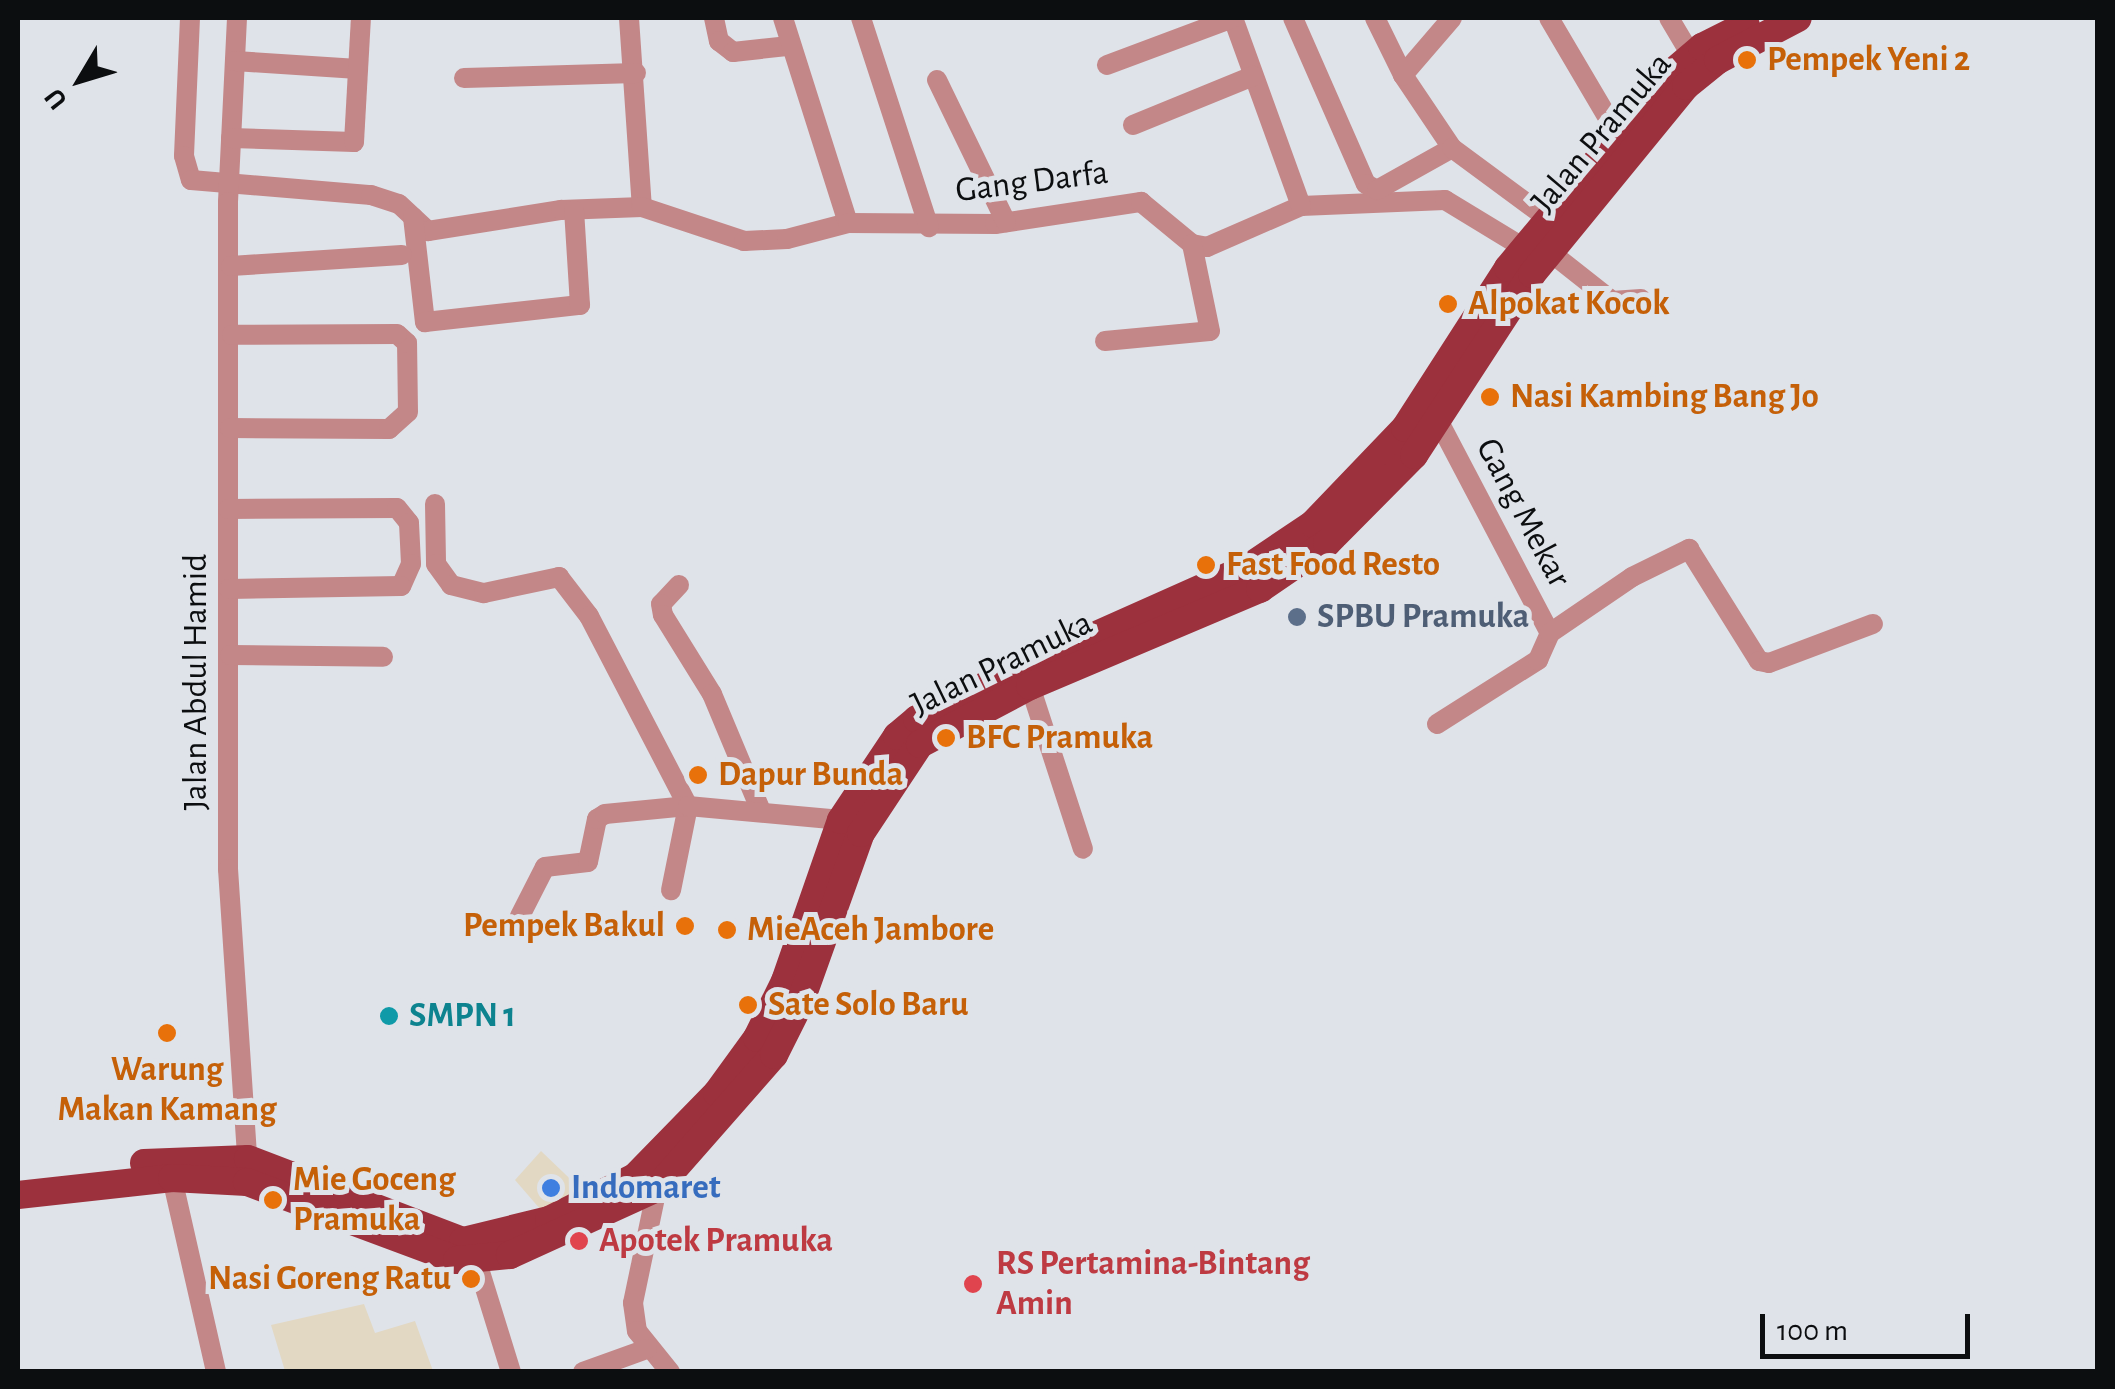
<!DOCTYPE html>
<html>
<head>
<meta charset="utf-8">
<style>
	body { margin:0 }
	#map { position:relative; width:2115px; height:1389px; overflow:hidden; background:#dfe3e9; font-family:"Alegreya Sans",sans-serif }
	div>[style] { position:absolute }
	.commercial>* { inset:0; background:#e2d8c3 }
	.minor>* { height:20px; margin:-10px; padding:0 10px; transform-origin:10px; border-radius:10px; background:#c38788 }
	.major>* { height:28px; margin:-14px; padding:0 14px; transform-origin:14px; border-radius:14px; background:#9c313d }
	.dots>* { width:28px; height:28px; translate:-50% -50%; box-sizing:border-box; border:5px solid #dfe3e9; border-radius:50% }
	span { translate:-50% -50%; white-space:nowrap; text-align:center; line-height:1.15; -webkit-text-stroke:10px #dfe3e9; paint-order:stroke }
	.food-label { font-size:35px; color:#c56008; font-weight:700 }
	.left { translate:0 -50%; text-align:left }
	.right { translate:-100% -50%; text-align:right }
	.street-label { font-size:35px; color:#0c0e10 }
	.service-label { font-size:35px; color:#4e5e75; font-weight:700 }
	.culture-label { font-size:35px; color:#0d838f; font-weight:700 }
	.shop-label { font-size:35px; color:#366cbe; font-weight:700 }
	.health-label { font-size:35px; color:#be3a42; font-weight:700 }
	.frame { position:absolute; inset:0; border:20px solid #0c0e10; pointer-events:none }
	.north { position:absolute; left:30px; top:30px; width:100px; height:100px; -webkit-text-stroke:8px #dfe3e9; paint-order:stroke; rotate:232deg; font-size:28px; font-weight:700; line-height:40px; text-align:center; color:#0c0e10 }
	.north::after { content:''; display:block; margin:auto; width:35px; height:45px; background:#0c0e10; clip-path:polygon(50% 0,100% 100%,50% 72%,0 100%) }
	.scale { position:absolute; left:1760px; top:1314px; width:210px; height:45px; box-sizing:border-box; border:5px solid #0c0e10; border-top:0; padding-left:12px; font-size:30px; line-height:35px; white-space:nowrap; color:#0c0e10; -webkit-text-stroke:8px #dfe3e9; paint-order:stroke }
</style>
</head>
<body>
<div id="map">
	<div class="commercial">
		<div style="clip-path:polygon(541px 1151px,588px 1196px,547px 1217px,515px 1180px)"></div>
		<div style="clip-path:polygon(364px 1304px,375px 1333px,415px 1321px,433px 1371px,285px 1371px,271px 1325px)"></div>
	</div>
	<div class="minor">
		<div style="left:190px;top:18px;width:138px;rotate:92.5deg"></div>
		<div style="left:184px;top:156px;width:25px;rotate:74deg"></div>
		<div style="left:191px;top:180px;width:181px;rotate:4.8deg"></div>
		<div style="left:371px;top:195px;width:29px;rotate:18deg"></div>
		<div style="left:399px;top:204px;width:40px;rotate:43deg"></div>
		<div style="left:428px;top:231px;width:135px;rotate:-9deg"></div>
		<div style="left:561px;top:210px;width:81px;rotate:-2.1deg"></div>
		<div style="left:237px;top:18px;width:184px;rotate:92.8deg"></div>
		<div style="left:228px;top:202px;width:667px;rotate:90deg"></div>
		<div style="left:228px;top:869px;width:301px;rotate:86.2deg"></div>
		<div style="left:629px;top:18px;width:189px;rotate:86.1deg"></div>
		<div style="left:642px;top:207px;width:108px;rotate:18.4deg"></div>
		<div style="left:744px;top:241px;width:43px;rotate:-2.7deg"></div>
		<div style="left:787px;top:239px;width:63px;rotate:-14.7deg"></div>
		<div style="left:714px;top:18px;width:24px;rotate:78deg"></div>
		<div style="left:719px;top:41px;width:18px;rotate:38deg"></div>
		<div style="left:733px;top:52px;width:54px;rotate:-6.3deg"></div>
		<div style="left:783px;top:18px;width:215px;rotate:72.4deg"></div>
		<div style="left:848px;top:223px;width:147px;rotate:0.4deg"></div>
		<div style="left:995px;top:224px;width:148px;rotate:-8.6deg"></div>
		<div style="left:1141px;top:202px;width:66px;rotate:39.5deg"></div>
		<div style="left:1192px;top:244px;width:15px;rotate:11deg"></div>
		<div style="left:1207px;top:247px;width:103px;rotate:-23.6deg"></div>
		<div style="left:1301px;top:206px;width:144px;rotate:-2.4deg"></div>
		<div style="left:1445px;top:200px;width:92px;rotate:31.3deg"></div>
		<div style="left:861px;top:18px;width:220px;rotate:72deg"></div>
		<div style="left:1233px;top:18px;width:200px;rotate:70.1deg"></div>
		<div style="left:1293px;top:18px;width:181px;rotate:66.3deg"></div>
		<div style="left:1366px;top:184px;width:13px;rotate:29deg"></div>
		<div style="left:1377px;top:190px;width:86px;rotate:-29.2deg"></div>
		<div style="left:1452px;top:148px;width:88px;rotate:-123.9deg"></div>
		<div style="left:1403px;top:75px;width:75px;rotate:-49.3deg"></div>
		<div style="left:1375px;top:18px;width:64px;rotate:63.8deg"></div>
		<div style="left:1549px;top:18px;width:136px;rotate:59.5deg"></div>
		<div style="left:1669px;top:18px;width:43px;rotate:59.3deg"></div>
		<div style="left:235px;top:61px;width:123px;rotate:3.7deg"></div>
		<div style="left:1107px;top:65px;width:134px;rotate:-20.5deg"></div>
		<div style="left:464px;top:78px;width:172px;rotate:-1.7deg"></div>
		<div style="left:937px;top:80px;width:158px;rotate:64.1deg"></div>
		<div style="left:1133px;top:125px;width:130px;rotate:-22.2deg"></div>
		<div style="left:231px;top:138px;width:123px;rotate:1.9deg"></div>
		<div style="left:354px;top:142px;width:124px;rotate:-86.8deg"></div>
		<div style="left:1452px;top:148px;width:118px;rotate:36.4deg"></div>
		<div style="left:413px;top:217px;width:106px;rotate:83.5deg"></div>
		<div style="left:425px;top:322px;width:156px;rotate:-6.3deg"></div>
		<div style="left:580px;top:305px;width:95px;rotate:-93.6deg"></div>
		<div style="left:1550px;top:252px;width:79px;rotate:38.3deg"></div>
		<div style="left:1612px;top:301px;width:29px;rotate:-4deg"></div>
		<div style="left:231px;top:266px;width:171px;rotate:-3.7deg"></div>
		<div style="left:1105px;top:341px;width:105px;rotate:-5.4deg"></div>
		<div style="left:1210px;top:331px;width:89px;rotate:-101.7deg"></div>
		<div style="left:1439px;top:422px;width:238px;rotate:62.3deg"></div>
		<div style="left:230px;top:428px;width:159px;rotate:0.4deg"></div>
		<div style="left:389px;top:429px;width:25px;rotate:-42deg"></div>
		<div style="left:408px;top:412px;width:69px;rotate:-90.8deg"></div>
		<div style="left:407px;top:343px;width:13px;rotate:-138deg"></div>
		<div style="left:397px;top:334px;width:165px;rotate:179.7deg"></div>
		<div style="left:435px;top:504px;width:60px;rotate:89deg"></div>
		<div style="left:436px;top:564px;width:26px;rotate:54deg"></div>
		<div style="left:451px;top:585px;width:34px;rotate:14deg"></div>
		<div style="left:484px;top:593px;width:77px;rotate:-12deg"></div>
		<div style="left:559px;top:577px;width:49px;rotate:52.4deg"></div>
		<div style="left:589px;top:616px;width:214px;rotate:62.5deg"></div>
		<div style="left:688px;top:806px;width:86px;rotate:101.4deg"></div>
		<div style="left:228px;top:509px;width:169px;rotate:-0.3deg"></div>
		<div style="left:397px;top:508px;width:19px;rotate:51deg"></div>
		<div style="left:409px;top:523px;width:41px;rotate:87.2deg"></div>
		<div style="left:411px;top:564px;width:24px;rotate:114deg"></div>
		<div style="left:401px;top:586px;width:172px;rotate:179deg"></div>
		<div style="left:679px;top:585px;width:26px;rotate:133deg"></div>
		<div style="left:661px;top:604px;width:11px;rotate:80deg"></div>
		<div style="left:663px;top:615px;width:93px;rotate:58.2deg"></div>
		<div style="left:712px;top:694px;width:127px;rotate:67.3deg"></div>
		<div style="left:230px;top:655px;width:153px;rotate:0.7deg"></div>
		<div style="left:1030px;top:686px;width:171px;rotate:72deg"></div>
		<div style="left:1437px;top:724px;width:120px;rotate:-32.4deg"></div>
		<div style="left:1538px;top:660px;width:30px;rotate:-66deg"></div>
		<div style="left:1550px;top:633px;width:99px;rotate:-34.3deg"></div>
		<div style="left:1632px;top:577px;width:64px;rotate:-26.2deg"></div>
		<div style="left:1689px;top:549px;width:132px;rotate:58deg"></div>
		<div style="left:1759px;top:661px;width:10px;rotate:11deg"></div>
		<div style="left:1769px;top:663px;width:111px;rotate:-20.6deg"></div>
		<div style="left:520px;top:916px;width:55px;rotate:-63deg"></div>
		<div style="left:545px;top:867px;width:43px;rotate:-6.6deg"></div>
		<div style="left:588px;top:862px;width:44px;rotate:-78.2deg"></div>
		<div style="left:597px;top:819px;width:9px;rotate:-32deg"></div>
		<div style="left:605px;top:814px;width:83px;rotate:-5.5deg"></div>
		<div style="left:688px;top:806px;width:154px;rotate:5.2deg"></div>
		<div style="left:172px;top:1178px;width:199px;rotate:77.2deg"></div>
		<div style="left:657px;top:1188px;width:117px;rotate:101.8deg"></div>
		<div style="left:633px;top:1303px;width:28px;rotate:82deg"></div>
		<div style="left:637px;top:1331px;width:53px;rotate:51.2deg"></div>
		<div style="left:476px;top:1259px;width:118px;rotate:72.8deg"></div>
		<div style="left:583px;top:1372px;width:68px;rotate:-19.8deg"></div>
	</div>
	<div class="major">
		<div style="left:144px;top:1163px;width:104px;rotate:-2.2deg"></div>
		<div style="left:248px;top:1159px;width:230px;rotate:20.9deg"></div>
		<div style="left:463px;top:1241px;width:89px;rotate:-13.7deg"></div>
		<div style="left:549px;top:1220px;width:96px;rotate:-26.6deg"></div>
		<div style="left:635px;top:1177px;width:117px;rotate:-45.7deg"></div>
		<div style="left:717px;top:1093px;width:68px;rotate:-54deg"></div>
		<div style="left:757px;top:1038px;width:64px;rotate:-63.8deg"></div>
		<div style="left:785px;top:981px;width:170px;rotate:-70.8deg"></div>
		<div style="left:841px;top:820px;width:101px;rotate:-56.3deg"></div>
		<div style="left:897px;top:736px;width:26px;rotate:-40deg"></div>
		<div style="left:917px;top:719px;width:105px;rotate:-26.1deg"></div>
		<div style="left:1011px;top:673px;width:261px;rotate:-24deg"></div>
		<div style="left:1249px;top:567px;width:77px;rotate:-33.9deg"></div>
		<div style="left:1313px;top:524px;width:133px;rotate:-46.2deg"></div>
		<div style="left:1405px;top:428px;width:190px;rotate:-57.2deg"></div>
		<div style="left:1508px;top:268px;width:249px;rotate:-50.2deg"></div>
		<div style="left:1667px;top:77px;width:46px;rotate:-40.6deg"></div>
		<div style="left:1702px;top:47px;width:49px;rotate:-26.6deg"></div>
		<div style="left:18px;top:1195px;width:155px;rotate:-6.3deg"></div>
		<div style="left:172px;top:1178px;width:75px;rotate:3.1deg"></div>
		<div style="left:247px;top:1182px;width:224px;rotate:20.4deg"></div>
		<div style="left:457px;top:1260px;width:53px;rotate:-5.4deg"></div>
		<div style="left:510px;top:1255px;width:162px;rotate:-24.5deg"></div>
		<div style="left:657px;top:1188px;width:177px;rotate:-48.7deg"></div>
		<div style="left:774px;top:1055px;width:58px;rotate:-63.4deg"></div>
		<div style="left:800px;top:1003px;width:181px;rotate:-70.3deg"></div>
		<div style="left:861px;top:833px;width:107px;rotate:-56.5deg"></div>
		<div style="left:920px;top:744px;width:124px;rotate:-27.8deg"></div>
		<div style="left:1030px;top:686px;width:250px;rotate:-22.9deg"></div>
		<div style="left:1260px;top:589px;width:81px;rotate:-34.5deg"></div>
		<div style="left:1327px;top:543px;width:124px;rotate:-45.3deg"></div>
		<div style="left:1414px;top:455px;width:216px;rotate:-56.9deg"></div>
		<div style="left:1532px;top:274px;width:243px;rotate:-50.7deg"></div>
		<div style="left:1686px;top:86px;width:41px;rotate:-39.1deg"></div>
		<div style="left:1718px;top:60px;width:90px;rotate:-27.7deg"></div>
	</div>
	<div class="dots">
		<div style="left:1747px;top:60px;background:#e8710a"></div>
		<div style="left:1448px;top:304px;background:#e8710a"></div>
		<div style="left:1490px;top:397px;background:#e8710a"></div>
		<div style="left:1206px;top:565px;background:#e8710a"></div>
		<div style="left:1297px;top:617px;background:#5c6f8a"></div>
		<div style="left:946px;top:738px;background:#e8710a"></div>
		<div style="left:698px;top:775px;background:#e8710a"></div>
		<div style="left:685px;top:926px;background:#e8710a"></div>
		<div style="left:727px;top:930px;background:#e8710a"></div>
		<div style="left:748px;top:1005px;background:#e8710a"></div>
		<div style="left:389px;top:1016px;background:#0f9aa8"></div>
		<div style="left:167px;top:1033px;background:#e8710a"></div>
		<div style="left:551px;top:1188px;background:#3f7fe0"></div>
		<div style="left:273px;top:1200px;background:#e8710a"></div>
		<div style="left:579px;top:1241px;background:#e0444e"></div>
		<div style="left:471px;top:1279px;background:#e8710a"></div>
		<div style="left:973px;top:1284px;background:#e0444e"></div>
	</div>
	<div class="food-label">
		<span class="left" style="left:1767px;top:60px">Pempek Yeni 2</span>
		<span class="left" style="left:1468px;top:304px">Alpokat Kocok</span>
		<span class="left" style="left:1510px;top:397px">Nasi Kambing Bang Jo</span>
		<span class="left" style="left:1226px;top:565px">Fast Food Resto</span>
		<span class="left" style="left:966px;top:738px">BFC Pramuka</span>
		<span class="left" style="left:718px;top:775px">Dapur Bunda</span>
		<span class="right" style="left:665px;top:926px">Pempek Bakul</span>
		<span class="left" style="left:747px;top:930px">MieAceh Jambore</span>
		<span class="left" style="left:768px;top:1005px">Sate Solo Baru</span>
		<span style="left:167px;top:1090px">Warung<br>Makan Kamang</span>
		<span class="left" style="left:293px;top:1200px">Mie Goceng<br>Pramuka</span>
		<span class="right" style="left:451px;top:1279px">Nasi Goreng Ratu</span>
	</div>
	<div class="street-label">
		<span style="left:1602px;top:133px;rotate:-50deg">Jalan Pramuka</span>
		<span style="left:1032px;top:182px;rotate:-7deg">Gang Darfa</span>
		<span style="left:1523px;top:513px;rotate:62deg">Gang Mekar</span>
		<span style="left:1002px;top:664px;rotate:-26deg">Jalan Pramuka</span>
		<span style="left:196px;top:682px;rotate:-90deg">Jalan Abdul Hamid</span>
	</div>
	<div class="service-label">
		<span class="left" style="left:1317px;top:617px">SPBU Pramuka</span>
	</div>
	<div class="culture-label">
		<span class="left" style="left:409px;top:1016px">SMPN 1</span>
	</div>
	<div class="shop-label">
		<span class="left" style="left:571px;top:1188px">Indomaret</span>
	</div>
	<div class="health-label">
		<span class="left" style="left:599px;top:1241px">Apotek Pramuka</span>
		<span class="left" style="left:996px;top:1284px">RS Pertamina-Bintang<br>Amin</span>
	</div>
	<div class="frame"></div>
	<div class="north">U</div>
	<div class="scale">100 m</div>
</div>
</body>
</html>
